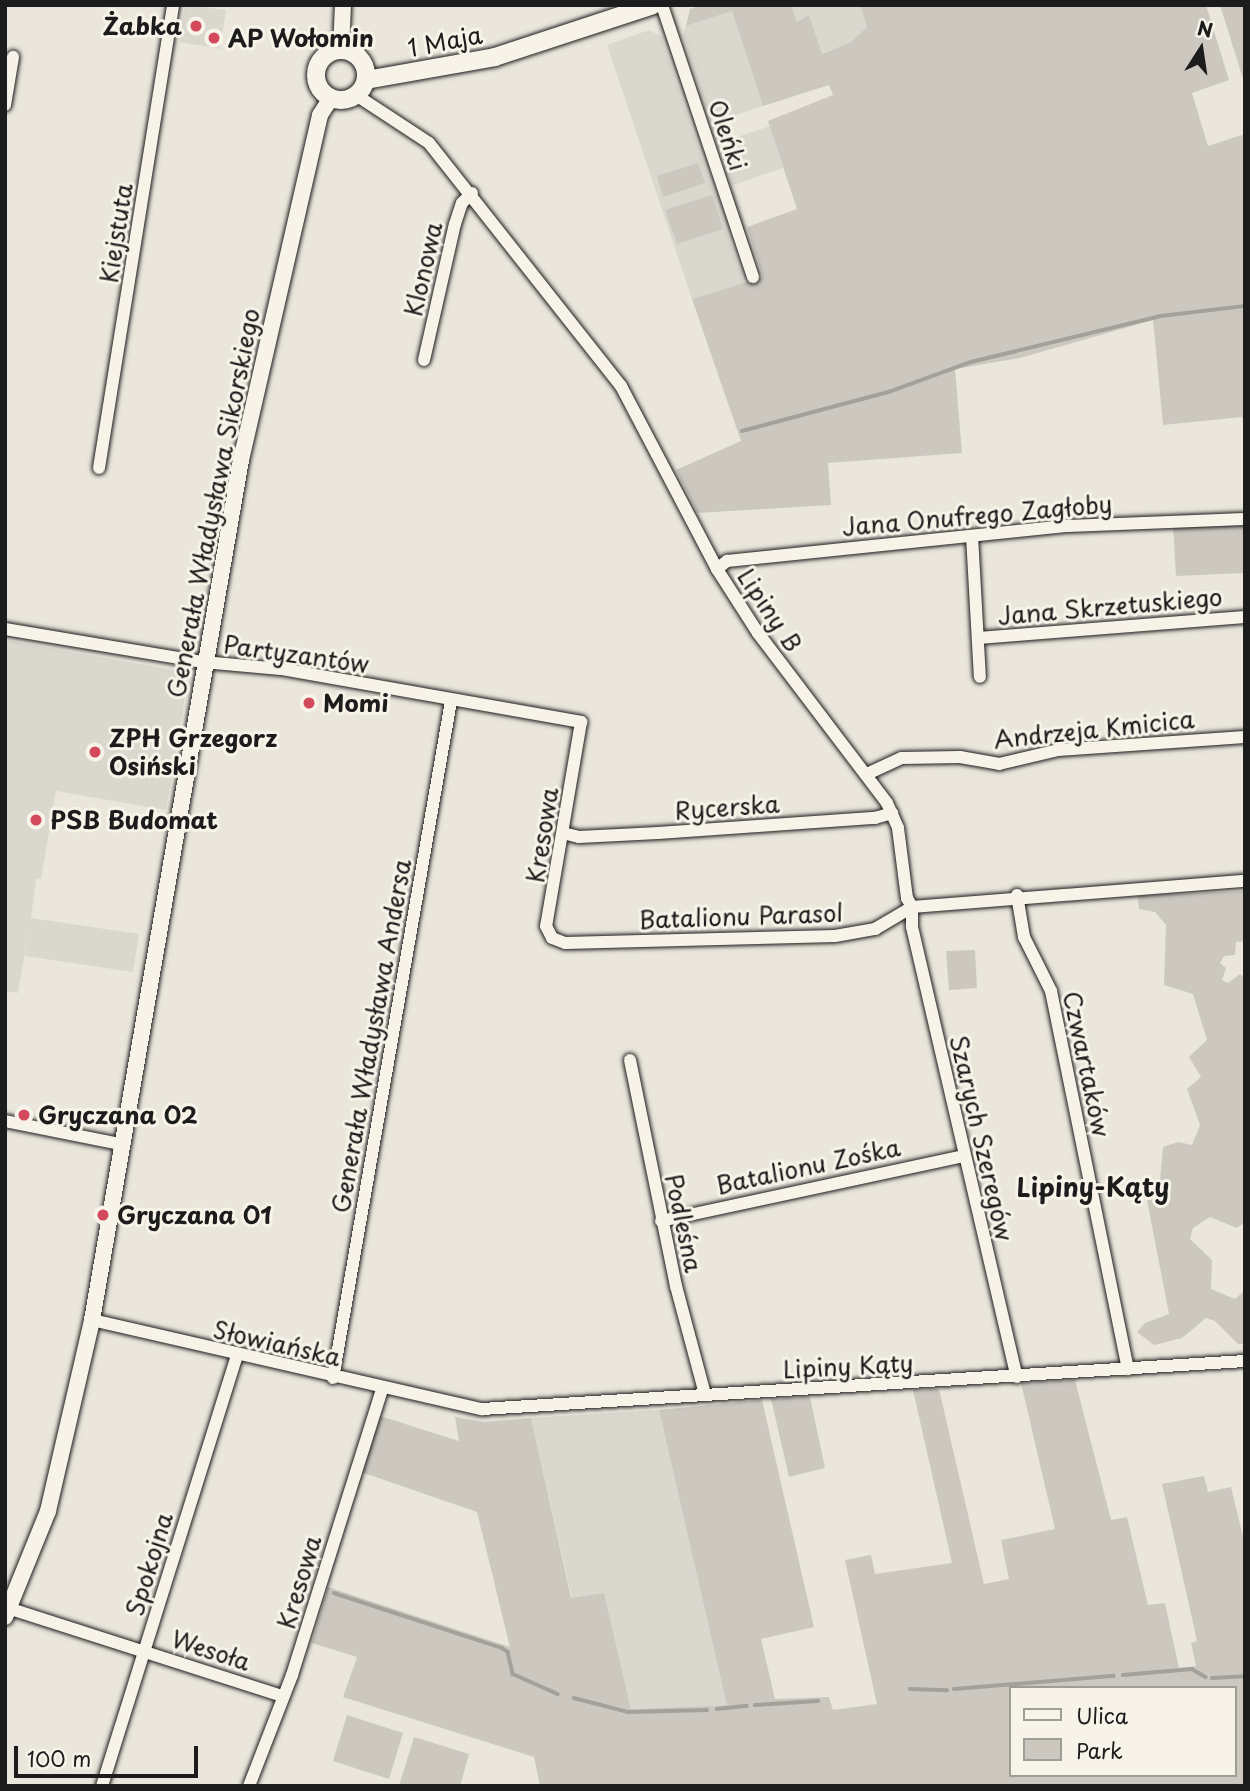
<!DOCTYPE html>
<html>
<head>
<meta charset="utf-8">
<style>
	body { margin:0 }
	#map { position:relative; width:1250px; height:1791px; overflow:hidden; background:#eae6dc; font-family:"Playpen Sans",sans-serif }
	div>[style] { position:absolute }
	.built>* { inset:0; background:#dad7ce }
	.green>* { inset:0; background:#ccc8c0 }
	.stream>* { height:3.5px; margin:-1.75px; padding:0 1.75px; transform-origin:1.75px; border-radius:1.75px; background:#a3a19a }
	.roads { filter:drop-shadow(0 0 2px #1c1c1c) drop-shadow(0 0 2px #1c1c1c) }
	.minor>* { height:12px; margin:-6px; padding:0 6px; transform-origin:6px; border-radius:6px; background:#f7f3e8 }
	.tertiary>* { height:16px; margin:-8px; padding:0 8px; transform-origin:8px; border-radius:8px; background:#f7f3e8 }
	.secondary>* { height:18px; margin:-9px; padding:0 9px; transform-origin:9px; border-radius:9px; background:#f7f3e8 }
	.secondary>.ring { margin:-9px; padding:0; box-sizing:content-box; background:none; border:18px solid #f7f3e8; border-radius:50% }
	.dots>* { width:19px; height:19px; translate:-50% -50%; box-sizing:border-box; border:4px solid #f7f3e8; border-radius:50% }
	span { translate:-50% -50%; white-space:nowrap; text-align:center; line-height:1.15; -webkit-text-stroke:6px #f7f3e8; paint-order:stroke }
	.poi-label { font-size:24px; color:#1c1c1c; font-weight:700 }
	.right { translate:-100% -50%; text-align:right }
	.left { translate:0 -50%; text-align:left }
	.street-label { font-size:24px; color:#1c1c1c }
	.neighbourhood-label { font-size:26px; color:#1c1c1c; font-weight:700 }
	.frame { position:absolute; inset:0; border:7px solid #1c1c1c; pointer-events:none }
	.legend { position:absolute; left:1009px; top:1686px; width:228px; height:91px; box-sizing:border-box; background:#f7f3e8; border:2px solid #9f9d96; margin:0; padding:9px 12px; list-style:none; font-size:21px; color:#1c1c1c }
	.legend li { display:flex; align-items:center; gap:14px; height:35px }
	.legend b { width:35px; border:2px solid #9f9d96 }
	.north { position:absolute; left:1166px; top:14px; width:70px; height:70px; -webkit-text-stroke:5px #f7f3e8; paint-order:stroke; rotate:12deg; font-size:19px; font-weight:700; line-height:28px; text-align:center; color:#1c1c1c }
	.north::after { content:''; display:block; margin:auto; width:24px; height:32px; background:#1c1c1c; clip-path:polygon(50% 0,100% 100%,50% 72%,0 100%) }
	.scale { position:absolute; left:14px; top:1746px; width:184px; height:32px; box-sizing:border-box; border:4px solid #1c1c1c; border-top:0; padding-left:9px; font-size:21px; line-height:24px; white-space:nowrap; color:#1c1c1c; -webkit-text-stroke:5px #f7f3e8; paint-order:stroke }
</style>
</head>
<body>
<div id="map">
	<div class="built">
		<div style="clip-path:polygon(185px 5px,226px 10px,220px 49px,179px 42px)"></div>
		<div style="clip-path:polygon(791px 5px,860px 5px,867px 27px,851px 42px,821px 54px,805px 20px,797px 22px)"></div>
		<div style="clip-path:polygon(732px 11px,763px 106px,721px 120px,709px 114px,683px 35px,686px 26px)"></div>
		<div style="clip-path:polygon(649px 30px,661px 36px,744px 283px,692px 299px,607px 45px)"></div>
		<div style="clip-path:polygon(770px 126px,783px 168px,733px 185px,722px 151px,728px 140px)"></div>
		<div style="clip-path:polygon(5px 640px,189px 673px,166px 810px,56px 791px,41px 879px,36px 879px,31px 918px,139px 934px,133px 972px,25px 956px,29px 928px,18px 993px,5px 991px)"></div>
		<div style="clip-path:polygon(659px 1410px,728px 1705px,631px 1709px,604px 1594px,572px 1599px,531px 1418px)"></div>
	</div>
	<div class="green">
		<div style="clip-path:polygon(701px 5px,791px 5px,797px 22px,809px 15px,822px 54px,851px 42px,867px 27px,860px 5px,1206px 5px,1229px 80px,1192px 93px,1208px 146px,1245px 134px,1245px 424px,1242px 417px,1163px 425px,1153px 320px,1020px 358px,955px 369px,962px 453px,828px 463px,831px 505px,698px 513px,676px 470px,741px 441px,692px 299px,763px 277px,747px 227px,797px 209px,768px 121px,833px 95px,829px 85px,763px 106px,732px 11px,686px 26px,690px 9px)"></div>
		<div style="clip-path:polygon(1220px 5px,1245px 5px,1245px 85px,1242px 76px)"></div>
		<div style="clip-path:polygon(698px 163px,705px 183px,663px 197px,657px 176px)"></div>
		<div style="clip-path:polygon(712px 195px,723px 229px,677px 244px,665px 210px)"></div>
		<div style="clip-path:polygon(1245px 523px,1245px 573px,1176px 576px,1173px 524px)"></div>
		<div style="clip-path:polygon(1245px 891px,1245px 941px,1236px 942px,1235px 955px,1224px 956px,1220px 963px,1226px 968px,1222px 980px,1228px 983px,1240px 974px,1245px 978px,1245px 1222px,1237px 1228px,1210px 1217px,1193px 1228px,1190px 1239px,1212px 1260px,1211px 1289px,1235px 1299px,1243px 1292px,1245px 1266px,1245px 1344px,1238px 1344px,1215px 1321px,1206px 1318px,1182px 1338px,1154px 1345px,1137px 1332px,1145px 1323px,1169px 1314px,1144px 1185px,1160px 1181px,1163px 1147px,1178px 1142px,1192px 1145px,1200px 1125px,1187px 1089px,1201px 1077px,1189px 1057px,1207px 1040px,1193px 994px,1164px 985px,1166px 925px,1155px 912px,1139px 909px,1138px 896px)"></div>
		<div style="clip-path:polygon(975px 950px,977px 988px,949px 990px,946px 951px)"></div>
		<div style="clip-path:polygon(evenodd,1075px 1380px,1111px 1520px,1127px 1517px,1148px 1605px,1165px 1603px,1179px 1668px,1196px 1666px,1191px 1643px,1197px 1641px,1162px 1484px,1204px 1476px,1208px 1492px,1231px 1487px,1245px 1545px,1245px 1786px,540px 1786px,534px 1757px,343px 1697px,357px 1657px,312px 1643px,328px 1587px,510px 1647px,477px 1512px,361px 1472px,377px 1415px,459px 1441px,455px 1417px,483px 1422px,531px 1418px,571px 1598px,604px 1593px,631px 1709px,727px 1705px,659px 1410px,762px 1400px,814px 1627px,761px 1639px,775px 1699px,829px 1697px,833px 1710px,877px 1704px,845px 1560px,871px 1555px,875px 1574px,952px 1563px,913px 1390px,939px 1389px,984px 1584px,1009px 1579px,1001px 1540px,1055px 1529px,1021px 1383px,1075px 1380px,1010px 1688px,1234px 1688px,1234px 1775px,1010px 1775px,1010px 1688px)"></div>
		<div style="clip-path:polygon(810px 1397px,825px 1468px,789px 1477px,771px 1399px)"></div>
		<div style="clip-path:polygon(347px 1715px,403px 1733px,389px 1779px,333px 1761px)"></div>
		<div style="clip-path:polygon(414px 1737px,469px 1754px,460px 1786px,399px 1786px)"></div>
	</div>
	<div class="stream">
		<div style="left:742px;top:431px;width:152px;rotate:-14.9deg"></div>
		<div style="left:889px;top:392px;width:87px;rotate:-20.1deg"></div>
		<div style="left:971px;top:362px;width:195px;rotate:-13.6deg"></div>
		<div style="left:1161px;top:316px;width:85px;rotate:-6.8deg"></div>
		<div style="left:334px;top:1593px;width:177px;rotate:18.1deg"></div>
		<div style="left:502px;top:1648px;width:7px;rotate:34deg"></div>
		<div style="left:508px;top:1652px;width:23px;rotate:77deg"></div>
		<div style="left:513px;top:1674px;width:49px;rotate:24deg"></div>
		<div style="left:1123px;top:1675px;width:69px;rotate:-5deg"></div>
		<div style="left:1192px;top:1669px;width:16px;rotate:30deg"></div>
		<div style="left:1212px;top:1678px;width:33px;rotate:-3deg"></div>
		<div style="left:910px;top:1689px;width:37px;rotate:2deg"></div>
		<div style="left:954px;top:1689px;width:160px;rotate:-4.7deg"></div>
		<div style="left:574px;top:1698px;width:56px;rotate:14.5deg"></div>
		<div style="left:628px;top:1712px;width:79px;rotate:-1.5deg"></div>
		<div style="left:755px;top:1705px;width:63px;rotate:-3.6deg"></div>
		<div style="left:717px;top:1709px;width:30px;rotate:-6deg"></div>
	</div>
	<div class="roads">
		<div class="minor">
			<div style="left:662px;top:5px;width:287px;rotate:71.5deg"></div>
			<div style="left:356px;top:95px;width:87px;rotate:33.3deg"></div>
			<div style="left:429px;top:143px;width:310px;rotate:51.7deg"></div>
			<div style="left:621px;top:386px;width:207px;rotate:62.3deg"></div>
			<div style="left:717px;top:569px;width:76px;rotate:57.4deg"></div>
			<div style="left:758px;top:633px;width:213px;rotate:52.8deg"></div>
			<div style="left:887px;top:803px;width:27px;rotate:66deg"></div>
			<div style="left:898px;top:828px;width:71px;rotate:82.7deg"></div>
			<div style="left:907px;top:898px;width:10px;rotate:61deg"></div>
			<div style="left:5px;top:105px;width:49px;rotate:-80.5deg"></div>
			<div style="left:424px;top:360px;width:139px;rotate:-77.2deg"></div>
			<div style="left:455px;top:224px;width:22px;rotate:-72deg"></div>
			<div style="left:462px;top:203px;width:14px;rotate:-45deg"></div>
			<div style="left:99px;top:468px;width:469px;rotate:-80.9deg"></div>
			<div style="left:972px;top:536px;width:141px;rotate:86.8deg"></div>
			<div style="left:717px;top:569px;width:13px;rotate:-39deg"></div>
			<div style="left:727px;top:561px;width:343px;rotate:-5.9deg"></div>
			<div style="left:1068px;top:526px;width:177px;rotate:-2.3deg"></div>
			<div style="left:5px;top:629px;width:201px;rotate:9.5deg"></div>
			<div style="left:203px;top:662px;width:78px;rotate:5.1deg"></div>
			<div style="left:281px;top:669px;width:305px;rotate:10deg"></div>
			<div style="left:581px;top:722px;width:207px;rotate:99.7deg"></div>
			<div style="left:546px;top:926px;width:13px;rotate:63deg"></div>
			<div style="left:552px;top:938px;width:14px;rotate:21deg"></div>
			<div style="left:565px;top:943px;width:270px;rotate:-1.5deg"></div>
			<div style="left:835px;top:936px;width:41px;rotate:-9.9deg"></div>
			<div style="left:875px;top:929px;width:43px;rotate:-30.7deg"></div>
			<div style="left:978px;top:638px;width:268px;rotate:-4.5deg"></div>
			<div style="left:867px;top:774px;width:38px;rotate:-25deg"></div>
			<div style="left:902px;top:758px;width:58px;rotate:-1deg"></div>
			<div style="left:960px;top:757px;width:40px;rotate:10deg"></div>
			<div style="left:999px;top:764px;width:61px;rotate:-13.3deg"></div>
			<div style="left:1058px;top:750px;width:187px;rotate:-4deg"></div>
			<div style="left:563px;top:833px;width:16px;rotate:14deg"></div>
			<div style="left:579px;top:837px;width:79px;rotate:-2.9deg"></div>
			<div style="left:658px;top:833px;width:218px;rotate:-4deg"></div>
			<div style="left:875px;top:818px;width:18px;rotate:-16deg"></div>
			<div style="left:1017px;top:895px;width:43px;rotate:80.5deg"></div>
			<div style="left:1024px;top:937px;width:60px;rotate:63.4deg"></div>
			<div style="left:1051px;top:991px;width:386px;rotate:78.5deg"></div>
			<div style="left:912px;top:907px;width:20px;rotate:90deg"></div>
			<div style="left:912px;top:927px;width:462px;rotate:76.9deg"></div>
			<div style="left:912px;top:907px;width:334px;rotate:-4.5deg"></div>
			<div style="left:630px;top:1060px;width:231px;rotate:78.5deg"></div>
			<div style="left:676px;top:1286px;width:112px;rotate:75deg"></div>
			<div style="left:5px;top:1121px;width:117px;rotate:11.3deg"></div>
			<div style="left:661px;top:1221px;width:309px;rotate:-12.1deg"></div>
			<div style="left:92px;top:1320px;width:400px;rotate:12.9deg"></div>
			<div style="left:482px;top:1409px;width:765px;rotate:-3.6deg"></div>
			<div style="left:333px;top:1378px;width:687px;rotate:-80.11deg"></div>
			<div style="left:5px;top:1607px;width:292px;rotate:17.8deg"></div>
			<div style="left:102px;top:1786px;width:452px;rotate:-72.6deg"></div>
			<div style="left:249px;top:1786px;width:119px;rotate:-68.8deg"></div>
			<div style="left:292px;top:1675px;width:300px;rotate:-72.5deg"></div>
		</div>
		<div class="tertiary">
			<div style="left:341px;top:50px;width:45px;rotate:-87.5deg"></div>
			<div style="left:5px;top:1617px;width:114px;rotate:-67.9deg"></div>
			<div style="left:48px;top:1511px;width:196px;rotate:-77deg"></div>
			<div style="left:92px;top:1320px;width:873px;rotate:-80.17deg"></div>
			<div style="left:241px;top:460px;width:354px;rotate:-77.1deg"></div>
			<div style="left:320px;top:115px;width:20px;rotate:-57deg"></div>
		</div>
		<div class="secondary">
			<div class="ring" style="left:316px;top:50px;width:32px;height:32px"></div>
			<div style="left:366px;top:80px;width:131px;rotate:-10.1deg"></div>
			<div style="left:495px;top:57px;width:166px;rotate:-18.2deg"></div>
		</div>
	</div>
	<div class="dots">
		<div style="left:196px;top:26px;background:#d1495b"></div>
		<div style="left:214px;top:38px;background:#d1495b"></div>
		<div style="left:309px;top:703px;background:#d1495b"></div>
		<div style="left:95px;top:752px;background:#d1495b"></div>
		<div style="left:36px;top:820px;background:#d1495b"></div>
		<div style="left:24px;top:1115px;background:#d1495b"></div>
		<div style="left:103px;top:1215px;background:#d1495b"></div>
	</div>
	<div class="poi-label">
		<span class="right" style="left:182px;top:26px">Żabka</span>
		<span class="left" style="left:228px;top:38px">AP Wołomin</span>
		<span class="left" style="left:323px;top:703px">Momi</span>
		<span class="left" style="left:109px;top:752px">ZPH Grzegorz<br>Osiński</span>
		<span class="left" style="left:50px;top:820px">PSB Budomat</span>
		<span class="left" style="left:38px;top:1115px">Gryczana 02</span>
		<span class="left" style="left:117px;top:1215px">Gryczana 01</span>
	</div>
	<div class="street-label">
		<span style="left:445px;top:41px;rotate:-11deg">1 Maja</span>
		<span style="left:728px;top:135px;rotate:72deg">Oleńki</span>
		<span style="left:116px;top:233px;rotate:-81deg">Kiejstuta</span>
		<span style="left:423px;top:269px;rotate:-77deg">Klonowa</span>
		<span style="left:213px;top:503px;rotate:-79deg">Generała Władysława Sikorskiego</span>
		<span style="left:977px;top:515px;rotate:-5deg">Jana Onufrego Zagłoby</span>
		<span style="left:1110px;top:606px;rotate:-5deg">Jana Skrzetuskiego</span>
		<span style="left:770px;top:610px;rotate:56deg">Lipiny B</span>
		<span style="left:296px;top:654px;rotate:8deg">Partyzantów</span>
		<span style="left:1094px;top:729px;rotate:-6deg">Andrzeja Kmicica</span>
		<span style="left:727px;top:807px;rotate:-4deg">Rycerska</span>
		<span style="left:542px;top:835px;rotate:-81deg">Kresowa</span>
		<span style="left:741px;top:916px;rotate:-2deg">Batalionu Parasol</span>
		<span style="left:371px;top:1036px;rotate:-80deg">Generała Władysława Andersa</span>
		<span style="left:1087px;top:1064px;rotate:78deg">Czwartaków</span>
		<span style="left:982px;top:1138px;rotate:77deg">Szarych Szeregów</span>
		<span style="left:808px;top:1166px;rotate:-12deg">Batalionu Zośka</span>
		<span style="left:684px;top:1223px;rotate:78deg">Podleśna</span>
		<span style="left:277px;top:1343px;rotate:13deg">Słowiańska</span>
		<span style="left:848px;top:1366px;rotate:-3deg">Lipiny Kąty</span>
		<span style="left:149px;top:1564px;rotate:-73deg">Spokojna</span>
		<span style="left:299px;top:1582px;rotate:-73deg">Kresowa</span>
		<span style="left:211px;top:1650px;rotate:18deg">Wesoła</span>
	</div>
	<div class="neighbourhood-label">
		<span style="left:1093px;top:1187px">Lipiny-Kąty</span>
	</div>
	<div class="frame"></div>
	<ul class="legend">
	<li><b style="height:9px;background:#f7f3e8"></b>Ulica</li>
	<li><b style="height:19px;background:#ccc8c0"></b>Park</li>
	</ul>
	<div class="north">N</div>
	<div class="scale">100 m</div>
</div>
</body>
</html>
